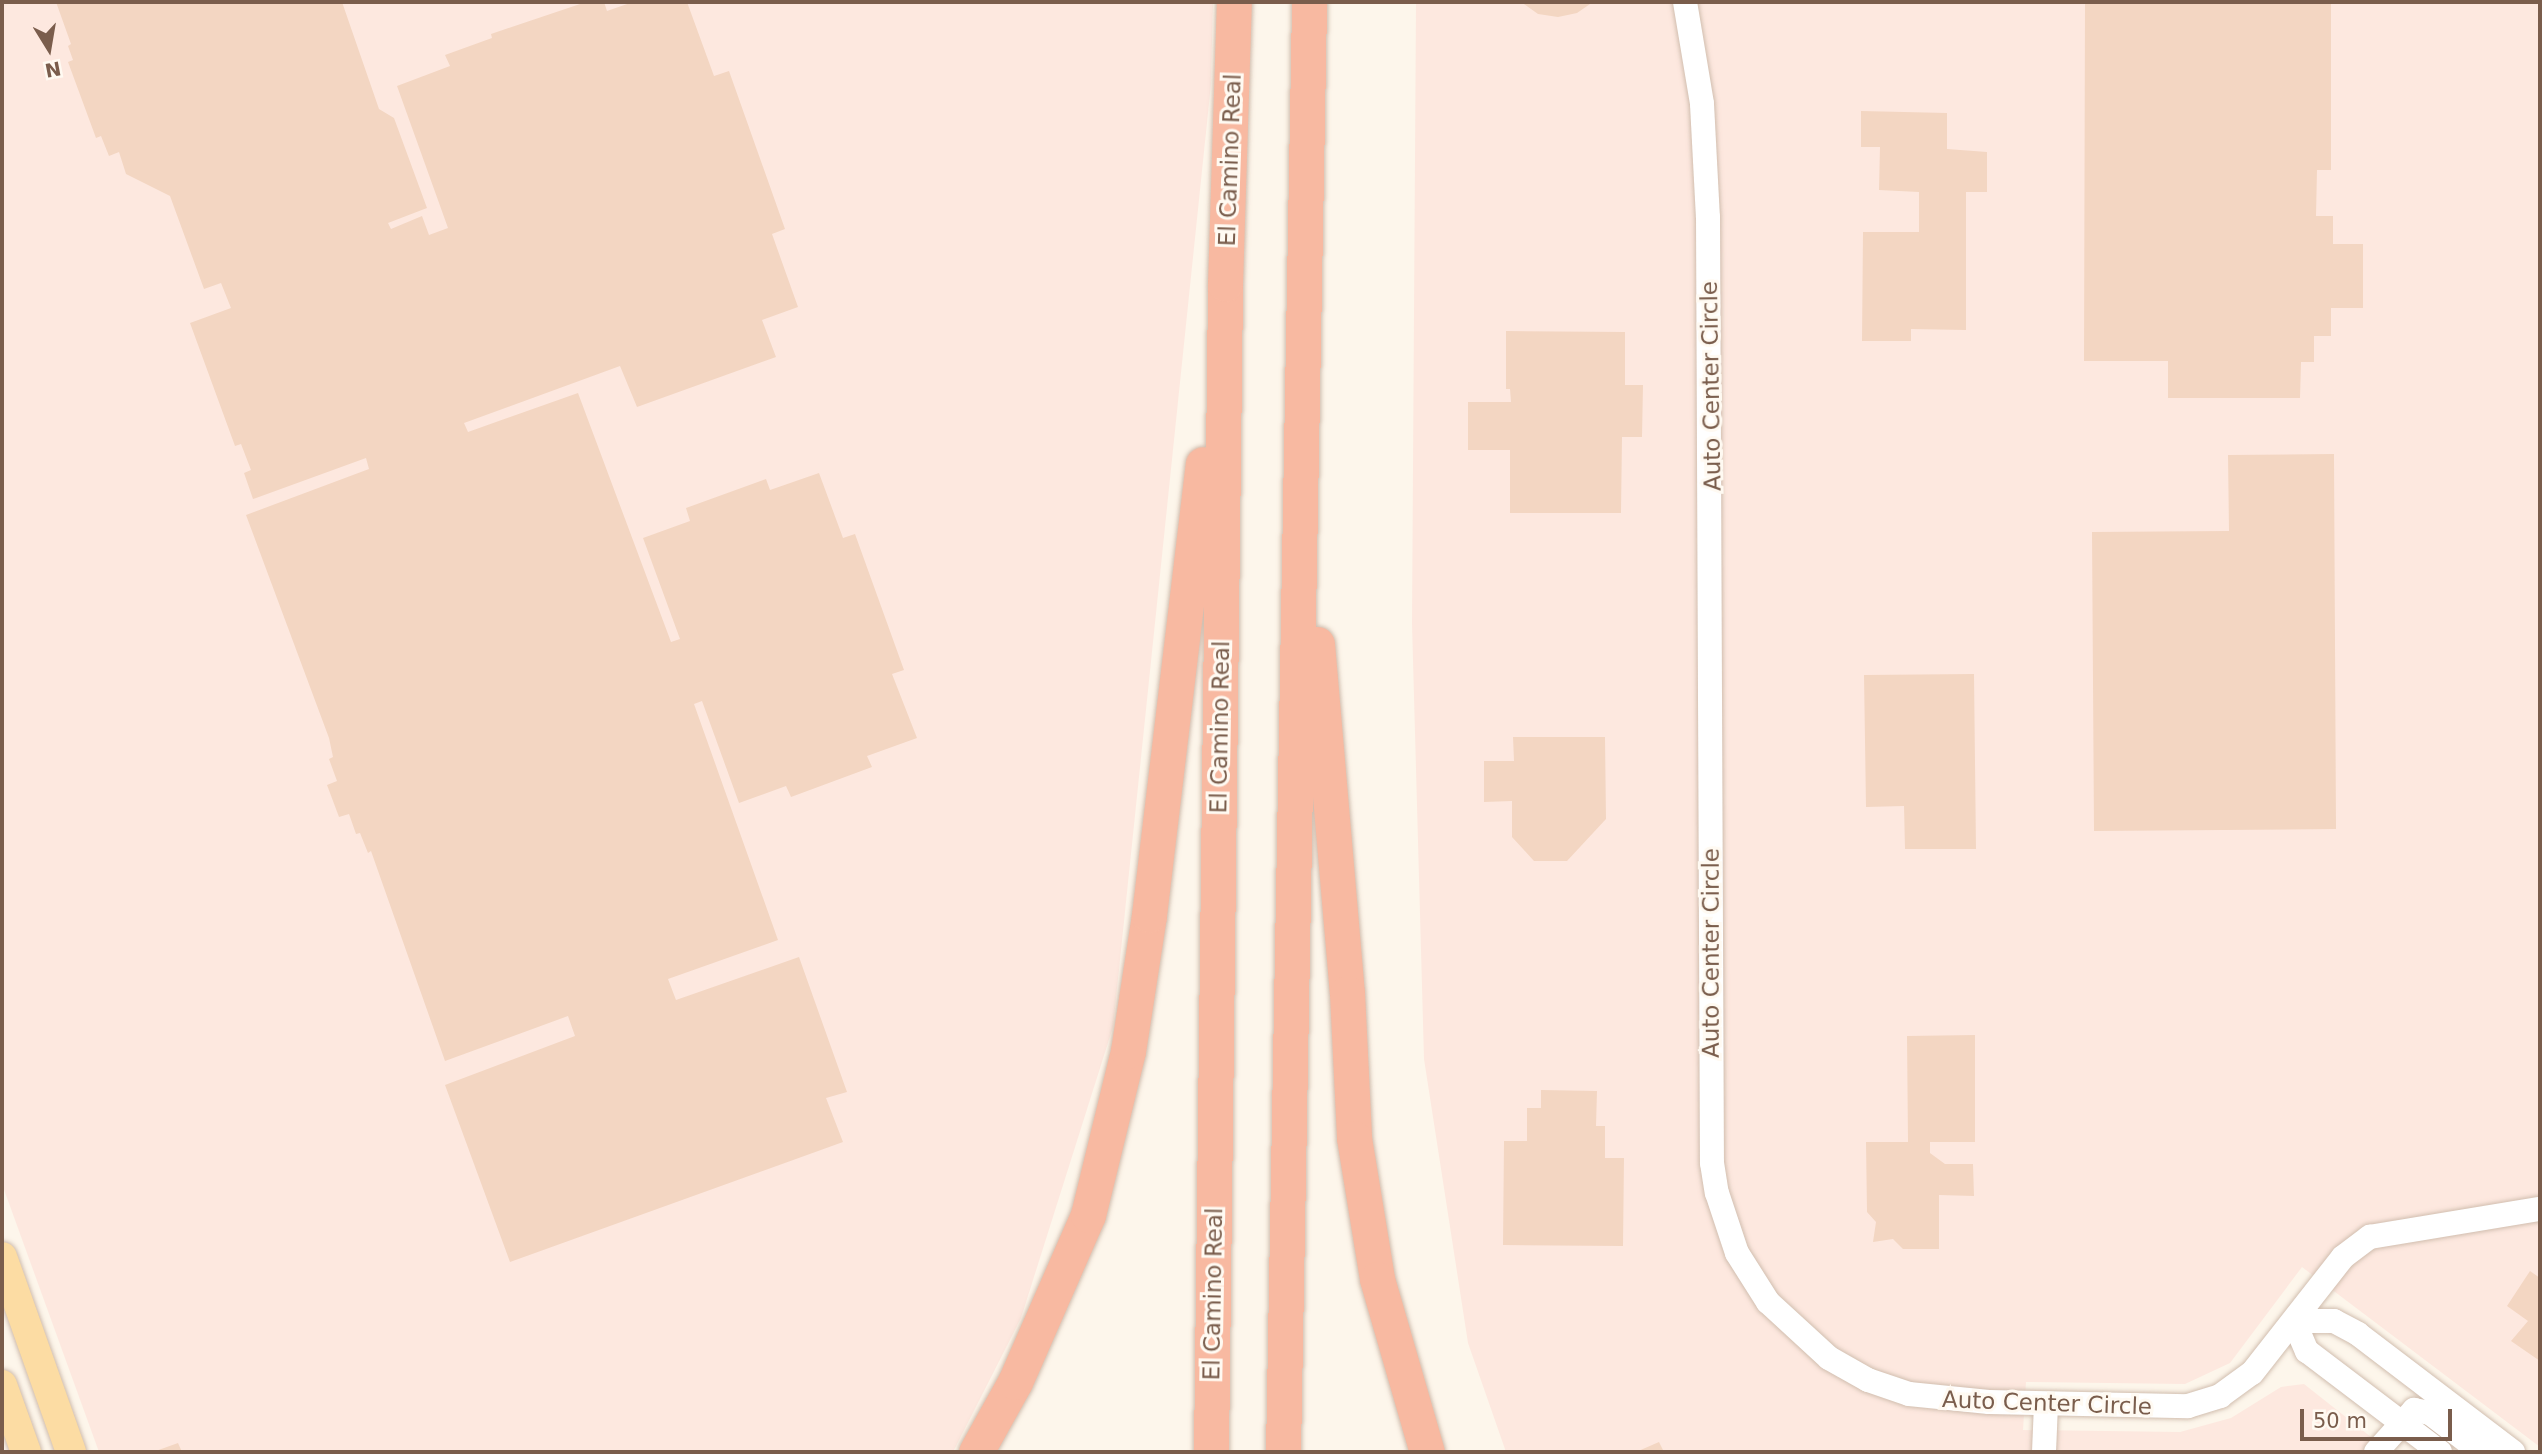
<!DOCTYPE html>
<html>
<head>
<meta charset="utf-8">
<style>
	body { margin:0 }
	#map { position:relative; width:2542px; height:1454px; overflow:hidden; background:#fdf6eb; font-family:"DejaVu Sans",sans-serif }
	div>[style] { position:absolute }
	.commercial>* { inset:0; background:#fde8df }
	.building>* { inset:0; background:#f3d6c2 }
	.roads { filter:drop-shadow(0 0 2px #d1beaf) drop-shadow(0 0 2px #d1beaf) }
	.minor>* { height:24px; margin:-12px; padding:0 12px; transform-origin:12px; border-radius:12px; background:#fff }
	.major>* { height:30px; margin:-15px; padding:0 15px; transform-origin:15px; border-radius:15px; background:#fcdca3 }
	.highway>* { height:35px; margin:-17.5px; padding:0 17.5px; transform-origin:17.5px; border-radius:17.5px; background:#f8b9a1 }
	span { translate:-50% -50%; white-space:nowrap; text-align:center; line-height:1.15; -webkit-text-stroke:6px #fffaf2; paint-order:stroke }
	.street-label { font-size:23px; color:#7a5d4c }
	.frame { position:absolute; inset:0; border:4px solid #7a5d4c; pointer-events:none }
	.north { position:absolute; left:14px; top:14px; width:70px; height:70px; -webkit-text-stroke:5px #fffaf2; paint-order:stroke; rotate:169deg; font-size:19px; font-weight:700; line-height:28px; text-align:center; color:#7a5d4c }
	.north::after { content:''; display:block; margin:auto; width:24px; height:32px; background:#7a5d4c; clip-path:polygon(50% 0,100% 100%,50% 72%,0 100%) }
	.scale { position:absolute; left:2300px; top:1409px; width:152px; height:32px; box-sizing:border-box; border:4px solid #7a5d4c; border-top:0; padding-left:9px; font-size:21px; line-height:24px; white-space:nowrap; color:#7a5d4c; -webkit-text-stroke:5px #fffaf2; paint-order:stroke }
</style>
</head>
<body>
<div id="map">
	<div class="commercial">
		<div style="clip-path:polygon(2px 2px,1213px 2px,1211px 84px,1113px 1027px,1021px 1318px,953px 1452px,99px 1452px,2px 1184px)"></div>
		<div style="clip-path:polygon(1416px 2px,2540px 2px,2540px 1447px,2302px 1267px,2230px 1363px,2185px 1384px,2026px 1382px,2023px 1430px,2180px 1432px,2231px 1418px,2281px 1387px,2304px 1384px,2390px 1452px,1506px 1452px,1468px 1343px,1424px 1059px,1412px 624px)"></div>
	</div>
	<div class="building">
		<div style="clip-path:polygon(56px 2px,342px 2px,379px 109px,394px 118px,427px 208px,388px 223px,391px 229px,422px 216px,429px 235px,448px 228px,397px 86px,450px 66px,445px 55px,492px 38px,491px 34px,586px 2px,604px 2px,607px 11px,633px 2px,687px 2px,714px 76px,729px 71px,785px 229px,772px 234px,798px 307px,762px 320px,776px 357px,637px 407px,620px 366px,464px 423px,468px 432px,578px 393px,671px 642px,680px 639px,643px 538px,690px 521px,686px 508px,766px 479px,770px 490px,819px 473px,843px 538px,855px 534px,904px 670px,892px 674px,917px 738px,867px 756px,872px 767px,791px 797px,786px 786px,739px 803px,702px 701px,694px 704px,778px 940px,668px 979px,676px 1000px,799px 957px,847px 1092px,826px 1098px,843px 1142px,510px 1262px,445px 1085px,575px 1036px,568px 1016px,445px 1061px,371px 851px,368px 853px,360px 833px,356px 834px,349px 814px,339px 817px,327px 785px,337px 781px,329px 759px,333px 757px,329px 738px,246px 515px,369px 469px,366px 458px,253px 499px,244px 473px,251px 470px,241px 444px,235px 446px,190px 323px,231px 308px,221px 283px,204px 289px,170px 196px,126px 174px,119px 152px,109px 156px,101px 136px,96px 138px,68px 62px,73px 60px,68px 46px,71px 44px)"></div>
		<div style="clip-path:polygon(1521px 2px,1593px 2px,1577px 13px,1558px 17px,1538px 14px)"></div>
		<div style="clip-path:polygon(2085px 2px,2331px 2px,2331px 170px,2317px 170px,2316px 216px,2333px 216px,2333px 244px,2363px 244px,2363px 308px,2331px 308px,2331px 336px,2314px 336px,2314px 362px,2301px 362px,2300px 398px,2168px 398px,2168px 361px,2084px 361px)"></div>
		<div style="clip-path:polygon(1861px 111px,1947px 113px,1947px 149px,1987px 152px,1987px 192px,1966px 192px,1966px 330px,1911px 329px,1911px 341px,1862px 341px,1863px 232px,1919px 232px,1919px 192px,1879px 190px,1880px 147px,1861px 147px)"></div>
		<div style="clip-path:polygon(1506px 331px,1625px 332px,1625px 385px,1643px 385px,1642px 437px,1622px 437px,1621px 513px,1510px 513px,1510px 450px,1468px 450px,1468px 402px,1511px 402px,1510px 389px,1506px 389px)"></div>
		<div style="clip-path:polygon(2334px 454px,2336px 829px,2094px 831px,2092px 532px,2229px 531px,2228px 455px)"></div>
		<div style="clip-path:polygon(1974px 674px,1976px 849px,1905px 849px,1904px 806px,1866px 807px,1864px 675px)"></div>
		<div style="clip-path:polygon(1513px 737px,1605px 737px,1606px 819px,1567px 861px,1534px 861px,1512px 837px,1512px 801px,1484px 802px,1484px 761px,1514px 761px)"></div>
		<div style="clip-path:polygon(1975px 1035px,1975px 1142px,1930px 1142px,1930px 1153px,1945px 1164px,1973px 1164px,1974px 1196px,1939px 1195px,1939px 1249px,1903px 1249px,1893px 1239px,1873px 1242px,1876px 1222px,1867px 1212px,1866px 1142px,1908px 1142px,1907px 1036px)"></div>
		<div style="clip-path:polygon(1541px 1090px,1597px 1091px,1596px 1126px,1605px 1126px,1605px 1158px,1624px 1158px,1623px 1246px,1503px 1245px,1504px 1141px,1527px 1141px,1527px 1108px,1541px 1108px)"></div>
		<div style="clip-path:polygon(2530px 1271px,2540px 1278px,2540px 1361px,2511px 1341px,2528px 1321px,2507px 1306px)"></div>
		<div style="clip-path:polygon(1659px 1442px,1664px 1452px,1636px 1452px)"></div>
		<div style="clip-path:polygon(178px 1443px,182px 1452px,153px 1452px)"></div>
	</div>
	<div class="roads">
		<div class="minor">
			<div style="left:1685px;top:2px;width:103px;rotate:80.5deg"></div>
			<div style="left:1702px;top:104px;width:113px;rotate:87deg"></div>
			<div style="left:1708px;top:217px;width:946px;rotate:89.76deg"></div>
			<div style="left:1712px;top:1163px;width:30px;rotate:81deg"></div>
			<div style="left:1717px;top:1193px;width:63px;rotate:71.6deg"></div>
			<div style="left:1737px;top:1253px;width:58px;rotate:57.7deg"></div>
			<div style="left:1768px;top:1302px;width:83px;rotate:42.6deg"></div>
			<div style="left:1829px;top:1358px;width:45px;rotate:29.4deg"></div>
			<div style="left:1868px;top:1380px;width:43px;rotate:18.9deg"></div>
			<div style="left:1909px;top:1394px;width:80px;rotate:5.7deg"></div>
			<div style="left:1989px;top:1402px;width:199px;rotate:1.2deg"></div>
			<div style="left:2188px;top:1406px;width:34px;rotate:-17deg"></div>
			<div style="left:2220px;top:1396px;width:39px;rotate:-36deg"></div>
			<div style="left:2252px;top:1373px;width:147px;rotate:-51.9deg"></div>
			<div style="left:2343px;top:1257px;width:34px;rotate:-37deg"></div>
			<div style="left:2370px;top:1237px;width:172px;rotate:-9.4deg"></div>
			<div style="left:2294px;top:1321px;width:40px"></div>
			<div style="left:2334px;top:1321px;width:27px;rotate:28deg"></div>
			<div style="left:2358px;top:1334px;width:195px;rotate:37.3deg"></div>
			<div style="left:2294px;top:1321px;width:33px;rotate:67deg"></div>
			<div style="left:2307px;top:1351px;width:167px;rotate:37.2deg"></div>
			<div style="left:2044px;top:1452px;width:48px;rotate:-87.6deg"></div>
			<div style="left:2376px;top:1452px;width:57px;rotate:-47.9deg"></div>
			<div style="left:2414px;top:1410px;width:16px;rotate:11deg"></div>
			<div style="left:2430px;top:1413px;width:64px;rotate:37.4deg"></div>
		</div>
		<div class="major">
			<div style="left:2px;top:1257px;width:207px;rotate:70.5deg"></div>
			<div style="left:2px;top:1385px;width:71px;rotate:70.3deg"></div>
		</div>
		<div class="highway">
			<div style="left:1317px;top:644px;width:350px;rotate:85.1deg"></div>
			<div style="left:1347px;top:993px;width:145px;rotate:87.2deg"></div>
			<div style="left:1354px;top:1138px;width:143px;rotate:80.7deg"></div>
			<div style="left:1377px;top:1279px;width:180px;rotate:73.9deg"></div>
			<div style="left:976px;top:1452px;width:80px;rotate:-60.9deg"></div>
			<div style="left:1015px;top:1382px;width:182px;rotate:-66.4deg"></div>
			<div style="left:1088px;top:1215px;width:169px;rotate:-76.3deg"></div>
			<div style="left:1128px;top:1051px;width:138px;rotate:-81.2deg"></div>
			<div style="left:1149px;top:915px;width:454px;rotate:-83.2deg"></div>
			<div style="left:1211px;top:1452px;width:1168px;rotate:-89.31deg"></div>
			<div style="left:1225px;top:284px;width:282px;rotate:-88.2deg"></div>
			<div style="left:1283px;top:1452px;width:1450px;rotate:-88.97deg"></div>
		</div>
	</div>
	<div class="street-label">
		<span style="left:1230px;top:160px;rotate:-88deg">El Camino Real</span>
		<span style="left:1711px;top:386px;rotate:-91deg">Auto Center Circle</span>
		<span style="left:1220px;top:727px;rotate:-89deg">El Camino Real</span>
		<span style="left:1711px;top:953px;rotate:-90deg">Auto Center Circle</span>
		<span style="left:1213px;top:1294px;rotate:-89deg">El Camino Real</span>
		<span style="left:2047px;top:1403px;rotate:2deg">Auto Center Circle</span>
	</div>
	<div class="frame"></div>
	<div class="north">N</div>
	<div class="scale">50 m</div>
</div>
</body>
</html>
